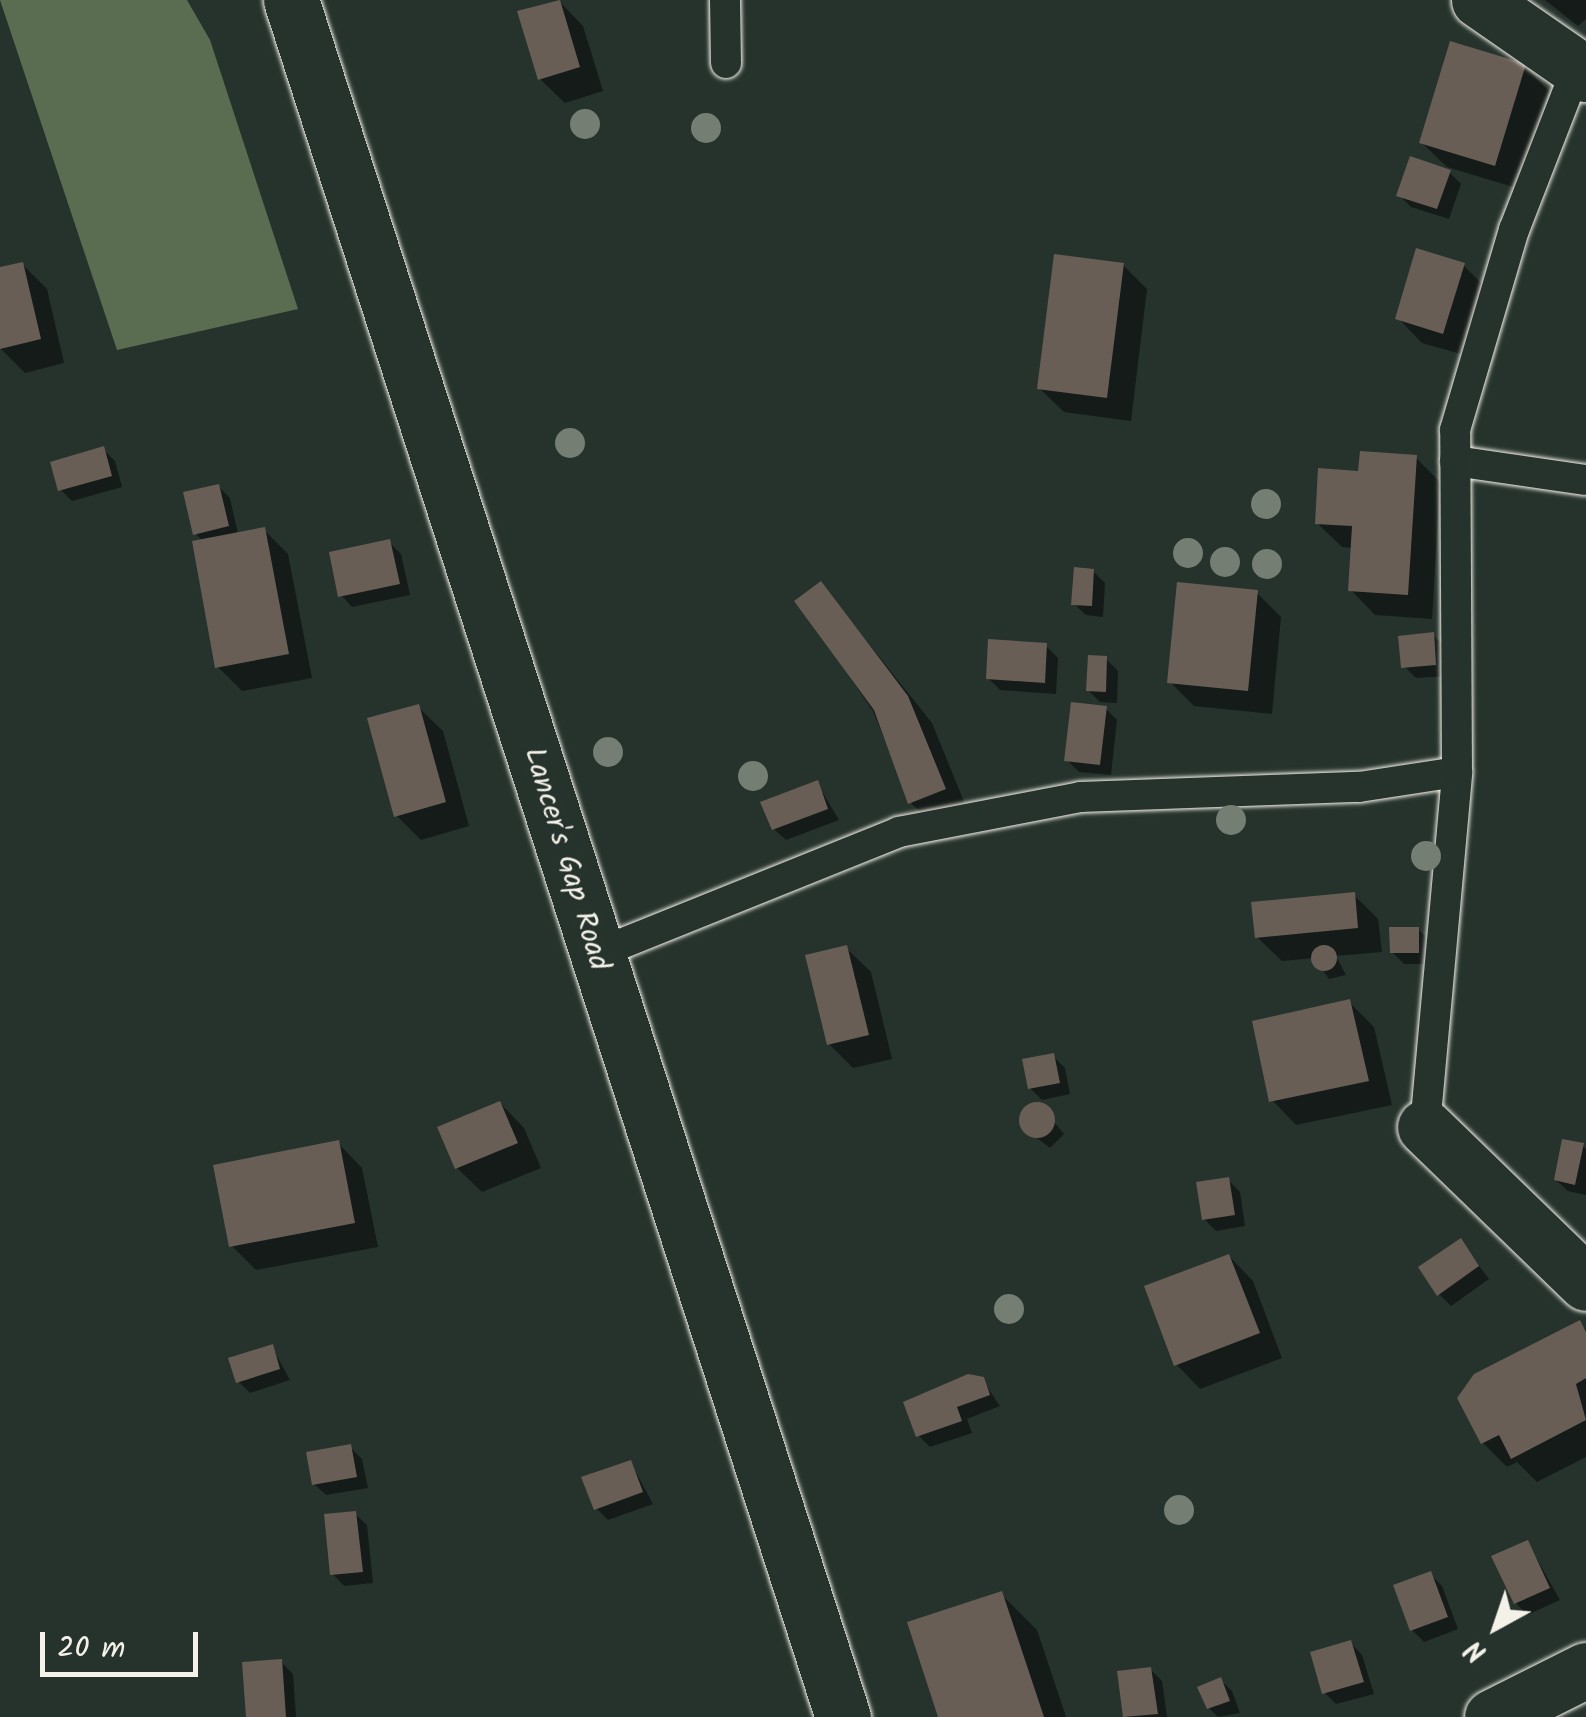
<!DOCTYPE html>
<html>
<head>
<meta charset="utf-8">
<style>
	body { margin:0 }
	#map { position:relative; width:1586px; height:1717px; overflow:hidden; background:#26332d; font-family:Kalam,sans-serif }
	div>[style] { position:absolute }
	.green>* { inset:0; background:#5a6d50 }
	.shadow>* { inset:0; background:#0007 }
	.building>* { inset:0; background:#695e55 }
	.round { border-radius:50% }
	.roads { filter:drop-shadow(0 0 2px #f4f1e8) drop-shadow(0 0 2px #f4f1e8) }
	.lane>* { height:30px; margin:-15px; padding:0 15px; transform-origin:15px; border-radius:15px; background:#26332d }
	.street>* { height:55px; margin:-27.5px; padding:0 27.5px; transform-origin:27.5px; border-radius:27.5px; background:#26332d }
	.secondary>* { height:55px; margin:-27.5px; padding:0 27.5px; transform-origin:27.5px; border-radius:27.5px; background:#26332d }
	.trees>* { width:30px; height:30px; margin:-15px; border-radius:50%; background:#757e72 }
	span { translate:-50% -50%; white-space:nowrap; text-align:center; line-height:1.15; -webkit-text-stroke:10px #26332d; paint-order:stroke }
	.street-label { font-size:30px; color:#f4f1e8 }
	.north { position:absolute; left:1446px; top:1577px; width:100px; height:100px; -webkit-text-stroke:8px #26332d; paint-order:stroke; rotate:220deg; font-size:28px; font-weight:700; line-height:40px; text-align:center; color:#f4f1e8 }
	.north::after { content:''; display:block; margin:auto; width:35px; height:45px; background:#f4f1e8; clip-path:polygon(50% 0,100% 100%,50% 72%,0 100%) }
	.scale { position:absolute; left:40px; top:1632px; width:158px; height:45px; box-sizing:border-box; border:5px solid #f4f1e8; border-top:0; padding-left:12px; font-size:30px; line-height:35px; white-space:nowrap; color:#f4f1e8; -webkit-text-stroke:8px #26332d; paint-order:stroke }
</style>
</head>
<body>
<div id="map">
	<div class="green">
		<div style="clip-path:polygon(0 0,187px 0,210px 40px,298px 309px,117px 350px)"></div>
	</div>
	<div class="shadow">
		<div style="clip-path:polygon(1545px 0,1586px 0,1586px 19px,1578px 26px)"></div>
		<div style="clip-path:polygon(559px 1px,583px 26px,603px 91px,565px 103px,540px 79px)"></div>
		<div style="clip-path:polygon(1524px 66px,1549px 91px,1520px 189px,1447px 167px,1422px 143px)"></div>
		<div style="clip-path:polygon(1449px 172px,1461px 184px,1449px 219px,1411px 207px,1399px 195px)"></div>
		<div style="clip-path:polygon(22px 264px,47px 289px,64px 363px,25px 373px,0 348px,0 270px)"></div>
		<div style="clip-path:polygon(1123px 265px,1147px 289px,1131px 421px,1064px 412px,1039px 388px)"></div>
		<div style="clip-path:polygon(1463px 265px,1488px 290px,1468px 356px,1422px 343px,1398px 318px)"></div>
		<div style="clip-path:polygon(103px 449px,115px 461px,122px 487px,72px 501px,60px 489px)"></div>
		<div style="clip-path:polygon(1416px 458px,1440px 482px,1432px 619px,1375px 615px,1351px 590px,1353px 548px,1342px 547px,1317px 523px,1361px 473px)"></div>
		<div style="clip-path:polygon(218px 486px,230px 498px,238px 534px,264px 530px,288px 554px,312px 678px,242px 691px,217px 666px,203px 541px,196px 534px)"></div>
		<div style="clip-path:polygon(389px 542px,401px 554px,410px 595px,352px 607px,341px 595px)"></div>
		<div style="clip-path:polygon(1093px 571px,1105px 583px,1103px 617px,1086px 615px,1074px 604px)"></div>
		<div style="clip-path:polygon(821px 584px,932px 723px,969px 814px,935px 827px,911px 803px,873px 711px,798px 601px)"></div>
		<div style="clip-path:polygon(1257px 593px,1281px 617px,1272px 714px,1194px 706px,1170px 682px)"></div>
		<div style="clip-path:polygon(1433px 635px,1445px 647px,1447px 676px,1416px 678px,1404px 666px)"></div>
		<div style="clip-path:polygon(1046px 646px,1058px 658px,1056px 694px,1000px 690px,988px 678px)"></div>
		<div style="clip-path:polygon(1106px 659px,1118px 671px,1117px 703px,1100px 702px,1088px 690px)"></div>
		<div style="clip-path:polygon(418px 707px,443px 731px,469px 826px,421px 840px,396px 815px)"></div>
		<div style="clip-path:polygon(1105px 708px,1117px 720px,1111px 775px,1079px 772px,1067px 760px)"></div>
		<div style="clip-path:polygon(817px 783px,839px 820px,786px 840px,774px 829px)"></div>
		<div style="clip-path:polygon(1354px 895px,1378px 919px,1382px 952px,1336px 956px,1346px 975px,1329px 979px,1314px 958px,1282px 961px,1257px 937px)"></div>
		<div style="clip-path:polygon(1418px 929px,1430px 941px,1430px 964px,1404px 964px,1392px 952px)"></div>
		<div style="clip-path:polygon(846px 948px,871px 972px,892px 1059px,853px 1068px,829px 1044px)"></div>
		<div style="clip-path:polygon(1349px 1002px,1374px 1027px,1392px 1105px,1296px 1125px,1272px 1100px)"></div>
		<div style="clip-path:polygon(1053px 1056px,1065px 1068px,1070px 1094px,1042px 1100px,1030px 1088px)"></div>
		<div style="clip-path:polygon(500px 1103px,524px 1128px,541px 1168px,482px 1192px,457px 1168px)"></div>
		<div style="clip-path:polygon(1040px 1105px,1064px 1134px,1050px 1148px,1024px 1128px,1026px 1108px)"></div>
		<div style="clip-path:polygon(338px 1143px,362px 1168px,378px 1247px,256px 1270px,232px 1246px)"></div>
		<div style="clip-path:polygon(1583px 1146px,1586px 1149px,1586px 1195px,1568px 1191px,1556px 1180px)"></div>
		<div style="clip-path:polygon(1228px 1180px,1240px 1192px,1245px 1226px,1216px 1231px,1204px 1219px)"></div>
		<div style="clip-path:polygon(1460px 1241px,1489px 1279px,1451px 1306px,1439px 1294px)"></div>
		<div style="clip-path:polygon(1229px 1256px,1253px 1281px,1282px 1358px,1200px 1389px,1176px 1364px)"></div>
		<div style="clip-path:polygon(1579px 1323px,1586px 1330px,1586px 1457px,1537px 1482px,1517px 1462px,1507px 1467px,1483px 1443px,1460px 1399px)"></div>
		<div style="clip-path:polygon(272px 1347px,290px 1380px,250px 1393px,238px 1381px)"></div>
		<div style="clip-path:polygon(982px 1379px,1000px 1406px,967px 1419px,972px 1433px,930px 1447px,918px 1435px)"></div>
		<div style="clip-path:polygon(350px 1447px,362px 1459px,368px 1488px,326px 1495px,314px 1484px)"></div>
		<div style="clip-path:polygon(631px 1463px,653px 1504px,608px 1520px,596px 1508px)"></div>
		<div style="clip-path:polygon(355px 1514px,367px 1525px,373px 1583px,344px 1586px,333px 1574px)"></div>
		<div style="clip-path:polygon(1528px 1543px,1560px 1600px,1527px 1615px,1516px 1603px)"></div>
		<div style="clip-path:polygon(1430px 1574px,1442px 1586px,1458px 1629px,1424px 1642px,1412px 1630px)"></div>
		<div style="clip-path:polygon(1001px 1594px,1037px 1630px,1066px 1717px,941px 1717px)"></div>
		<div style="clip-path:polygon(1351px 1643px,1362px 1655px,1374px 1694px,1336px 1704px,1324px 1692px)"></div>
		<div style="clip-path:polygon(281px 1662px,293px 1674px,296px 1717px,248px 1717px)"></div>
		<div style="clip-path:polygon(1150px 1669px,1162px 1681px,1167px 1717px,1126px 1717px,1120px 1673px)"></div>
		<div style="clip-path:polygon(1220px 1680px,1232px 1691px,1240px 1713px,1218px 1717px,1209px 1708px)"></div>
	</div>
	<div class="building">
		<div style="clip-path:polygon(560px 0,580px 67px,538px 80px,517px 11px)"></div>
		<div style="clip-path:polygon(1450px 41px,1526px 64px,1495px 166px,1419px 143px)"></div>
		<div style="clip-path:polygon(1410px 156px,1451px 170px,1437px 209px,1396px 196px)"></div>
		<div style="clip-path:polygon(1416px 248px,1465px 263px,1443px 334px,1395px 319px)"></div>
		<div style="clip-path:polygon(1054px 254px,1124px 263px,1107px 398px,1037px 389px)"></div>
		<div style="clip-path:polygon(23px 262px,41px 339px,0 349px,0 267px)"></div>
		<div style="clip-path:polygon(104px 446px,112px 476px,58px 491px,50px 462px)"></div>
		<div style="clip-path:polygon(1360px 451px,1417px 455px,1408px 595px,1348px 591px,1352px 526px,1315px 524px,1318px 468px,1358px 471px)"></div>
		<div style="clip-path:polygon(219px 484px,229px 526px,193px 535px,183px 492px)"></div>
		<div style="clip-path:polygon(265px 527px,289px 654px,215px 668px,192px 541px)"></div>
		<div style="clip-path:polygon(390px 539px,400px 584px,338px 597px,329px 552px)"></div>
		<div style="clip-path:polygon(1074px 567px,1094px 569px,1092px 606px,1071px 605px)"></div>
		<div style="clip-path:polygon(821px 581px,908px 696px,946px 789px,908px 804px,874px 710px,794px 601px)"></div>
		<div style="clip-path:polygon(1177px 582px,1258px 590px,1248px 691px,1167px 683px)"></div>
		<div style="clip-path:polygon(1434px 632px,1436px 665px,1401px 668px,1398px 636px)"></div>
		<div style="clip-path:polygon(988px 639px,1047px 643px,1045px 683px,986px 679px)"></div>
		<div style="clip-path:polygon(1088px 655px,1107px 656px,1106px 692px,1086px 691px)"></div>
		<div style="clip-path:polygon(1071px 702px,1107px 706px,1100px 765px,1064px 761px)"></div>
		<div style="clip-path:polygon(419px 704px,446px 802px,394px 817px,367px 718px)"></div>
		<div style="clip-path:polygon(818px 780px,828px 809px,772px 830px,760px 802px)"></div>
		<div style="clip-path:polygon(1355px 892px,1358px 928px,1255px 938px,1251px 902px)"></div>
		<div style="clip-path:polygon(1389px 927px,1419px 927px,1419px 953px,1390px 953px)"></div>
		<div class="round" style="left:1311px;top:945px;width:26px;height:26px"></div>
		<div style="clip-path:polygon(847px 945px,869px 1035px,827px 1045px,805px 955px)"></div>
		<div style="clip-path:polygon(1350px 999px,1369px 1081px,1269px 1102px,1252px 1021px)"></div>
		<div style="clip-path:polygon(1054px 1053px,1060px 1083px,1028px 1089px,1022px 1059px)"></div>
		<div style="clip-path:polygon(500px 1101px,518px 1143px,455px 1169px,437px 1127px)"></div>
		<div class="round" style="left:1019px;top:1102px;width:36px;height:36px"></div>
		<div style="clip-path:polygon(1562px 1139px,1584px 1143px,1575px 1185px,1554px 1180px)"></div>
		<div style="clip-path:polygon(339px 1140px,355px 1223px,229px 1247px,213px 1165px)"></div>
		<div style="clip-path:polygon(1229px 1177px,1235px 1215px,1202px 1220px,1196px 1182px)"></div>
		<div style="clip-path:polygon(1461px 1238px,1479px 1266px,1437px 1296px,1418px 1267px)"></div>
		<div style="clip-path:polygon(1229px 1254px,1260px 1333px,1174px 1366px,1144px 1286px)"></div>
		<div style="clip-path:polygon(1580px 1320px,1586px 1332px,1586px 1378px,1576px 1384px,1586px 1420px,1511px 1459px,1499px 1435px,1481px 1444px,1457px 1398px,1474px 1374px)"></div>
		<div style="clip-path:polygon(273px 1344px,280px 1369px,236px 1383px,228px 1358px)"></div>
		<div style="clip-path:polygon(968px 1374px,984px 1377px,990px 1395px,957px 1407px,962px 1421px,916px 1437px,903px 1402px)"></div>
		<div style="clip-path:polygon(351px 1444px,357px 1477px,312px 1485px,306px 1452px)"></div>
		<div style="clip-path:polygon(631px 1460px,643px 1492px,594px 1510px,581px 1477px)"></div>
		<div style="clip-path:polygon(356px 1511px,363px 1572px,330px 1575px,324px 1514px)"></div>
		<div style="clip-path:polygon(1528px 1540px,1550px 1588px,1514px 1604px,1491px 1556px)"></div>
		<div style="clip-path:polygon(1431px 1571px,1448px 1617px,1410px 1631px,1393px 1585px)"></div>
		<div style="clip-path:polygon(1002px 1591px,1044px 1717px,938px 1717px,907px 1622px)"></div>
		<div style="clip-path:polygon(1351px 1640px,1364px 1682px,1322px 1694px,1310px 1652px)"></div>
		<div style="clip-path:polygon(282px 1659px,286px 1717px,246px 1717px,242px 1662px)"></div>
		<div style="clip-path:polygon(1151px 1667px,1158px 1714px,1123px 1717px,1117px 1671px)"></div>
		<div style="clip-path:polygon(1221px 1677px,1230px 1701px,1207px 1709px,1197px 1687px)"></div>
	</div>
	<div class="roads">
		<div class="lane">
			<div style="left:725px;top:0;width:63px;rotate:89.1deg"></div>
			<div style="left:1455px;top:461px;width:132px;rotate:8.3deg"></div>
			<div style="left:596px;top:954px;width:327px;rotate:-21.9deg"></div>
			<div style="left:899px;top:832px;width:184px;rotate:-10.9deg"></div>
			<div style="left:1080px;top:797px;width:279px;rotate:-2.1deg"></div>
			<div style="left:1359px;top:787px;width:99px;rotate:-8.7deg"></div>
			<div style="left:1425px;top:1127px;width:356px;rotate:-84.8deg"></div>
			<div style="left:1457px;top:772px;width:342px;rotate:-90.3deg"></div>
			<div style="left:1455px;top:430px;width:209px;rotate:-73.6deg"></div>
			<div style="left:1514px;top:230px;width:177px;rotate:-68.8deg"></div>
		</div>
		<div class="street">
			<div style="left:1479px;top:0;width:130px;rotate:34.7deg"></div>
			<div style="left:1425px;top:1127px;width:224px;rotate:44.1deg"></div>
			<div style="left:1492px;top:1717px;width:105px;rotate:-26.6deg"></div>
		</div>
		<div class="secondary">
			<div style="left:291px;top:0;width:1804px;rotate:72.18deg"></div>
		</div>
	</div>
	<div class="trees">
		<div style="left:585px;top:124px"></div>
		<div style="left:706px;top:128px"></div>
		<div style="left:570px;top:443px"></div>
		<div style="left:1266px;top:504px"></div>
		<div style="left:1188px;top:553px"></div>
		<div style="left:1225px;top:562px"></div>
		<div style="left:1267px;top:564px"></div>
		<div style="left:608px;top:752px"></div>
		<div style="left:753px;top:776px"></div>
		<div style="left:1231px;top:820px"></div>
		<div style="left:1426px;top:856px"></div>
		<div style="left:1009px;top:1309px"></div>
		<div style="left:1179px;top:1510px"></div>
	</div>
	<div class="street-label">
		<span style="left:566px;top:859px;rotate:73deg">Lancer's Gap Road</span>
	</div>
	<div class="north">N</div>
	<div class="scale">20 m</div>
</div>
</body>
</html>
